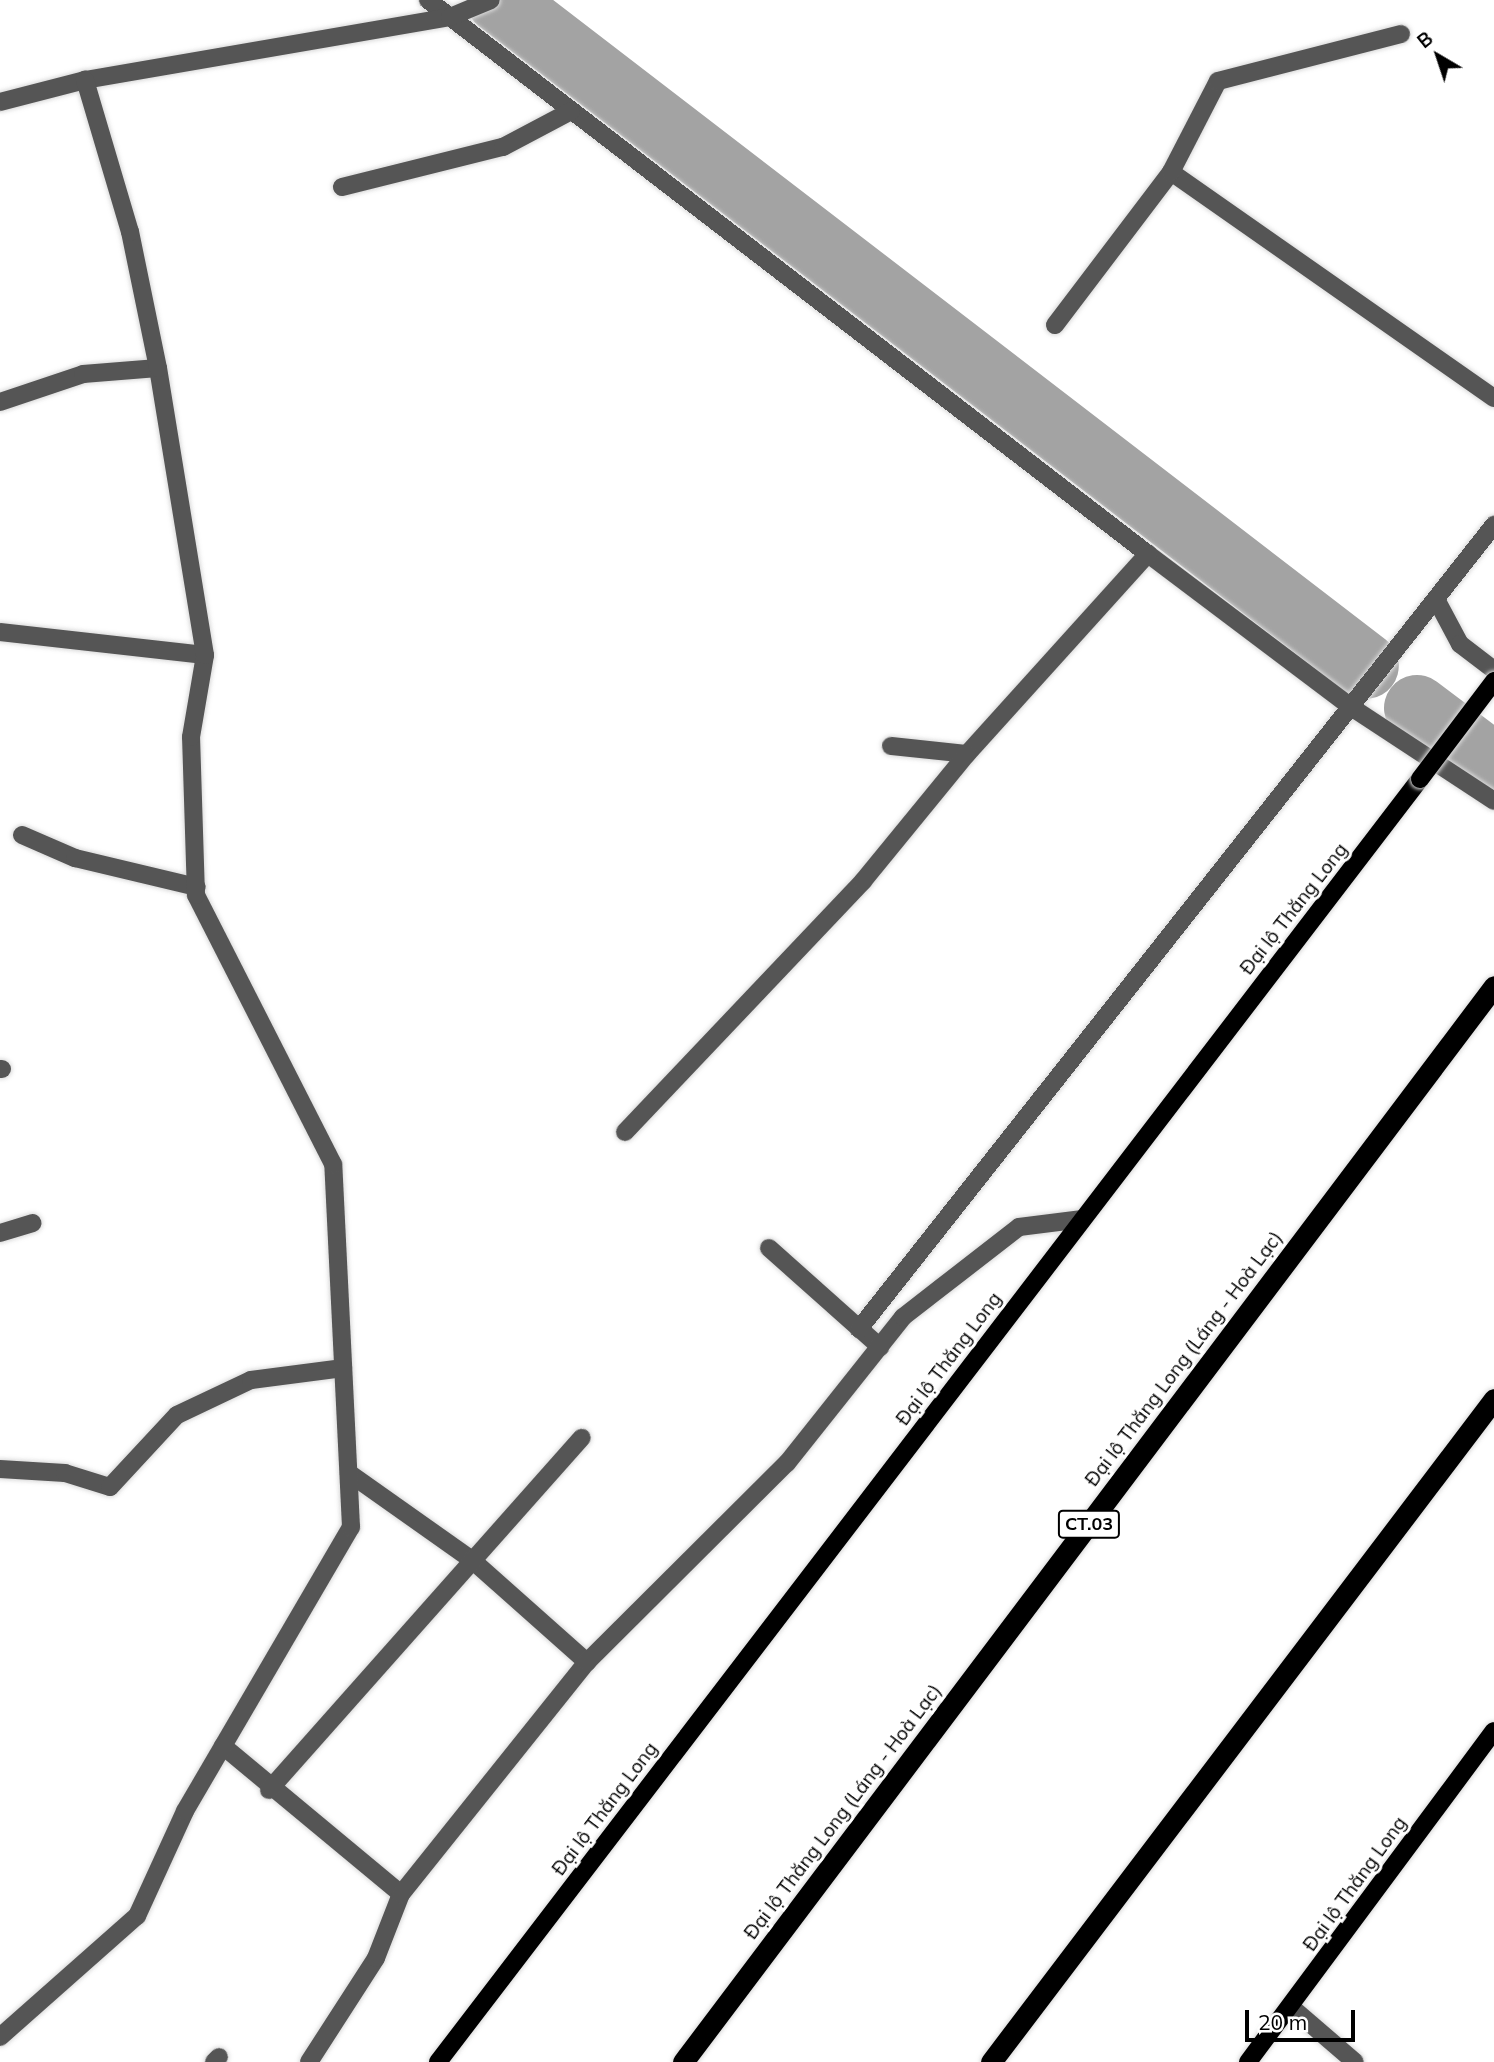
<!DOCTYPE html>
<html>
<head>
<meta charset="utf-8">
<style>
	body { margin:0 }
	#map { position:relative; width:1494px; height:2062px; overflow:hidden; background:#fff; font-family:Mulish,sans-serif }
	div>[style] { position:absolute }
	.river>* { height:66px; margin:-33px; padding:0 33px; transform-origin:33px; border-radius:33px; background:#a3a3a3 }
	.roads { filter:drop-shadow(0 0 2px #dbdbdb) drop-shadow(0 0 2px #dbdbdb) }
	.minor>* { height:18px; margin:-9px; padding:0 9px; transform-origin:9px; border-radius:9px; background:#555 }
	.major>* { height:18px; margin:-9px; padding:0 9px; transform-origin:9px; border-radius:9px; background:#000 }
	.highway>* { height:21px; margin:-10.5px; padding:0 10.5px; transform-origin:10.5px; border-radius:10.5px; background:#000 }
	.bridges { filter:drop-shadow(0 0 2px #dbdbdb) drop-shadow(0 0 2px #dbdbdb) }
	.major-bridge>* { height:18px; margin:-9px; padding:0 9px; transform-origin:9px; border-radius:9px; background:#000 }
	span { translate:-50% -50%; white-space:nowrap; text-align:center; line-height:1.15; -webkit-text-stroke:6px #fff; paint-order:stroke }
	.shield-label span { padding:2px 5px; background:#fff; border:2px solid; border-radius:5px; -webkit-text-stroke-width:0 }
	.shield-label { font-size:18px; color:#000; font-weight:700 }
	.street-label { font-size:19px; color:#000 }
	.north { position:absolute; left:1403px; top:21px; width:70px; height:70px; -webkit-text-stroke:5px #fff; paint-order:stroke; rotate:321deg; font-size:19px; font-weight:700; line-height:28px; text-align:center; color:#000 }
	.north::after { content:''; display:block; margin:auto; width:24px; height:32px; background:#000; clip-path:polygon(50% 0,100% 100%,50% 72%,0 100%) }
	.scale { position:absolute; left:1245px; top:2010px; width:110px; height:32px; box-sizing:border-box; border:4px solid #000; border-top:0; padding-left:9px; font-size:21px; line-height:24px; white-space:nowrap; color:#000; -webkit-text-stroke:5px #fff; paint-order:stroke }
</style>
</head>
<body>
<div id="map">
	<div class="river">
		<div style="left:499px;top:0;width:1093px;rotate:37.53deg"></div>
		<div style="left:1417px;top:708px;width:96px;rotate:37deg"></div>
	</div>
	<div class="roads">
		<div class="minor">
			<div style="left:428px;top:0;width:908px;rotate:37.58deg"></div>
			<div style="left:1148px;top:554px;width:254px;rotate:37deg"></div>
			<div style="left:1351px;top:707px;width:171px;rotate:33.3deg"></div>
			<div style="left:0;top:102px;width:88px;rotate:-14.5deg"></div>
			<div style="left:85px;top:80px;width:370px;rotate:-9.8deg"></div>
			<div style="left:450px;top:17px;width:44px;rotate:-22.5deg"></div>
			<div style="left:1171px;top:172px;width:394px;rotate:35deg"></div>
			<div style="left:342px;top:187px;width:166px;rotate:-14deg"></div>
			<div style="left:503px;top:147px;width:77px;rotate:-27.9deg"></div>
			<div style="left:1055px;top:325px;width:192px;rotate:-52.8deg"></div>
			<div style="left:1171px;top:172px;width:102px;rotate:-62.7deg"></div>
			<div style="left:1218px;top:81px;width:189px;rotate:-14.4deg"></div>
			<div style="left:0;top:402px;width:88px;rotate:-18.6deg"></div>
			<div style="left:83px;top:374px;width:75px;rotate:-4.6deg"></div>
			<div style="left:1437px;top:601px;width:49px;rotate:61.9deg"></div>
			<div style="left:1460px;top:644px;width:43px;rotate:37.4deg"></div>
			<div style="left:0;top:632px;width:206px;rotate:6.4deg"></div>
			<div style="left:891px;top:746px;width:76px;rotate:6deg"></div>
			<div style="left:967px;top:754px;width:270px;rotate:-47.9deg"></div>
			<div style="left:22px;top:835px;width:58px;rotate:23.5deg"></div>
			<div style="left:75px;top:858px;width:125px;rotate:13.4deg"></div>
			<div style="left:0;top:1069px;width:2px"></div>
			<div style="left:625px;top:1132px;width:346px;rotate:-46.5deg"></div>
			<div style="left:863px;top:881px;width:164px;rotate:-50.7deg"></div>
			<div style="left:0;top:1233px;width:34px;rotate:-17deg"></div>
			<div style="left:769px;top:1248px;width:149px;rotate:41.7deg"></div>
			<div style="left:859px;top:1329px;width:1025px;rotate:-51.7deg"></div>
			<div style="left:0;top:1469px;width:65px;rotate:3.5deg"></div>
			<div style="left:65px;top:1473px;width:47px;rotate:17.3deg"></div>
			<div style="left:110px;top:1487px;width:98px;rotate:-47.1deg"></div>
			<div style="left:177px;top:1415px;width:82px;rotate:-25.3deg"></div>
			<div style="left:251px;top:1380px;width:93px;rotate:-7.4deg"></div>
			<div style="left:349px;top:1473px;width:151px;rotate:35.3deg"></div>
			<div style="left:472px;top:1560px;width:154px;rotate:41.6deg"></div>
			<div style="left:223px;top:1746px;width:231px;rotate:39.7deg"></div>
			<div style="left:269px;top:1790px;width:471px;rotate:-48.4deg"></div>
			<div style="left:1291px;top:2007px;width:84px;rotate:40.7deg"></div>
			<div style="left:0;top:2037px;width:183px;rotate:-41.5deg"></div>
			<div style="left:137px;top:1916px;width:115px;rotate:-65.4deg"></div>
			<div style="left:185px;top:1811px;width:329px;rotate:-59.7deg"></div>
			<div style="left:351px;top:1527px;width:363px;rotate:-92.8deg"></div>
			<div style="left:333px;top:1164px;width:302px;rotate:-117deg"></div>
			<div style="left:196px;top:895px;width:158px;rotate:-91.8deg"></div>
			<div style="left:191px;top:737px;width:83px;rotate:-80.3deg"></div>
			<div style="left:205px;top:655px;width:291px;rotate:-99.3deg"></div>
			<div style="left:158px;top:368px;width:139px;rotate:-101.6deg"></div>
			<div style="left:130px;top:232px;width:159px;rotate:-106.5deg"></div>
			<div style="left:214px;top:2062px;width:7px;rotate:-45deg"></div>
			<div style="left:309px;top:2062px;width:124px;rotate:-57.2deg"></div>
			<div style="left:376px;top:1958px;width:69px;rotate:-68.7deg"></div>
			<div style="left:401px;top:1894px;width:297px;rotate:-51.3deg"></div>
			<div style="left:587px;top:1662px;width:282px;rotate:-44.9deg"></div>
			<div style="left:787px;top:1463px;width:186px;rotate:-51.5deg"></div>
			<div style="left:903px;top:1317px;width:147px;rotate:-37.8deg"></div>
			<div style="left:1019px;top:1227px;width:64px;rotate:-7.2deg"></div>
		</div>
		<div class="major">
			<div style="left:438px;top:2062px;width:1616px;rotate:-52.57deg"></div>
			<div style="left:1248px;top:2062px;width:412px;rotate:-53.4deg"></div>
		</div>
		<div class="highway">
			<div style="left:683px;top:2062px;width:1347px;rotate:-52.99deg"></div>
			<div style="left:991px;top:2062px;width:832px;rotate:-52.81deg"></div>
		</div>
	</div>
	<div class="bridges">
		<div class="major-bridge">
			<div style="left:1420px;top:779px;width:123px;rotate:-52.9deg"></div>
		</div>
	</div>
	<div class="shield-label">
		<span style="left:1089px;top:1524px">CT.03</span>
	</div>
	<div class="street-label">
		<span style="left:1294px;top:909px;rotate:-52deg">Đại lộ Thăng Long</span>
		<span style="left:949px;top:1359px;rotate:-53deg">Đại lộ Thăng Long</span>
		<span style="left:1184px;top:1359px;rotate:-53deg">Đại lộ Thăng Long (Láng - Hoà Lạc)</span>
		<span style="left:605px;top:1809px;rotate:-53deg">Đại lộ Thăng Long</span>
		<span style="left:843px;top:1812px;rotate:-53deg">Đại lộ Thăng Long (Láng - Hoà Lạc)</span>
		<span style="left:1355px;top:1884px;rotate:-54deg">Đại lộ Thăng Long</span>
	</div>
	<div class="north">B</div>
	<div class="scale">20 m</div>
</div>
</body>
</html>
